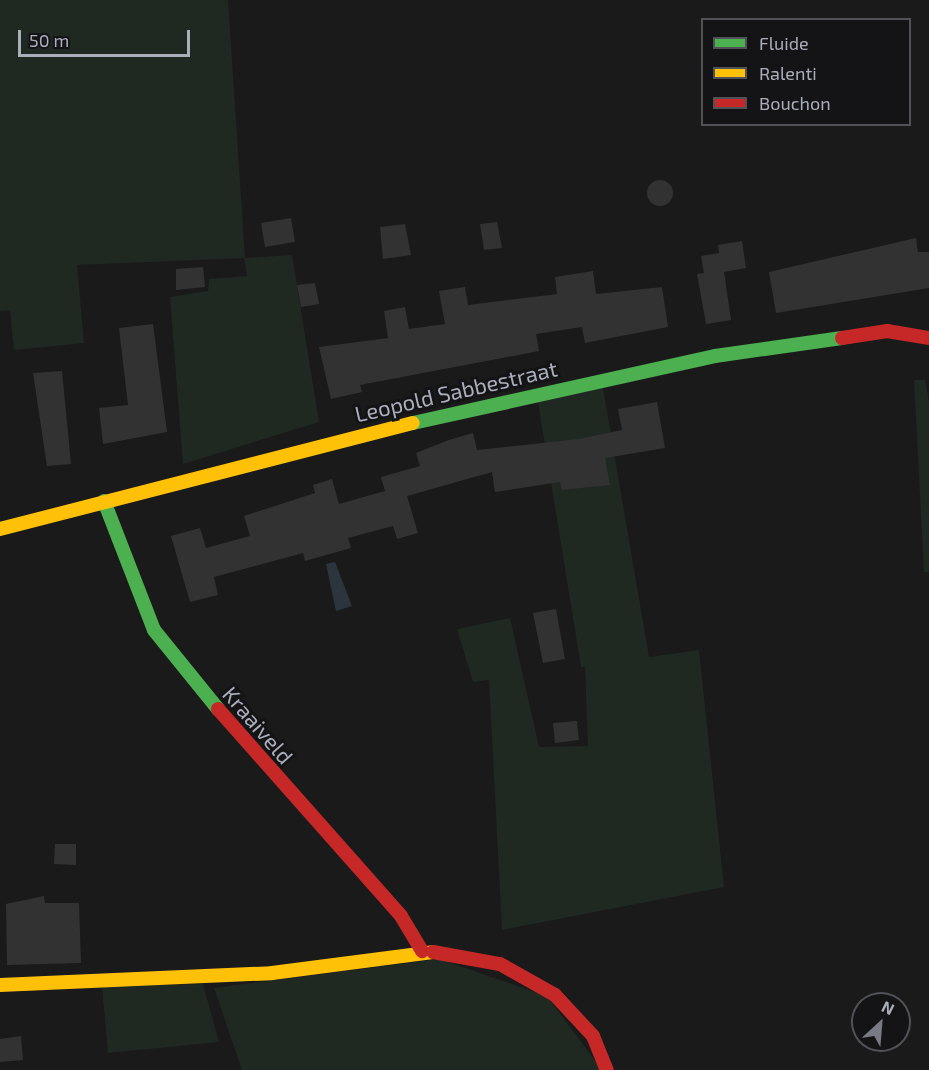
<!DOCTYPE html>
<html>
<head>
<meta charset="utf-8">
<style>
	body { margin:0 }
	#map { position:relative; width:929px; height:1070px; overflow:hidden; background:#1a1a1a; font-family:"Exo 2",sans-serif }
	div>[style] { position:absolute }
	.green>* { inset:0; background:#202822 }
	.water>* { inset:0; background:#2c343d }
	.building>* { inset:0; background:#323232 }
	.round { border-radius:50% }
	.fast>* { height:14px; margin:-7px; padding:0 7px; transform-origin:7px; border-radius:7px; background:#4caf50 }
	.slow>* { height:14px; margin:-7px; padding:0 7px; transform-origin:7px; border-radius:7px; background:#ffc107 }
	.jam>* { height:14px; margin:-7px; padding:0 7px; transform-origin:7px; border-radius:7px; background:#c62828 }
	span { translate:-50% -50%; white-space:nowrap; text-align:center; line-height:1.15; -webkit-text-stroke:6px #141416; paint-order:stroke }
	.street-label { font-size:22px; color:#abafbb }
	.legend { position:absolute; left:701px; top:18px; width:210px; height:108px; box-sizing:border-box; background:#141416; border:2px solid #505258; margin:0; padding:8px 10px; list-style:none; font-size:18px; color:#abafbb }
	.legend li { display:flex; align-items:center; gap:12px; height:30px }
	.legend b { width:30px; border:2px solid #505258 }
	.north { position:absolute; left:851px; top:992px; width:60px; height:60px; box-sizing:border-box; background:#141416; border:2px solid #505258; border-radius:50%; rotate:26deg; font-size:16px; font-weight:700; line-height:24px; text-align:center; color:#abafbb }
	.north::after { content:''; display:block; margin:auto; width:21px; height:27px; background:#787b83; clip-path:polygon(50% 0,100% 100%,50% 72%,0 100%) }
	.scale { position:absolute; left:18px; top:30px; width:172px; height:27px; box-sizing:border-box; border:3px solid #abafbb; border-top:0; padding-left:8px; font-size:18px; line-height:21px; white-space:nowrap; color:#abafbb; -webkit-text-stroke:4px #141416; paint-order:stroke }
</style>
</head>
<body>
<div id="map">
	<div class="green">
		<div style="clip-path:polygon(0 0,228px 0,245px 258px,292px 255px,319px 422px,183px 464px,170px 297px,208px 291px,209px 279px,247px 276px,244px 258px,77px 265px,84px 343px,14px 350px,10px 310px,0 311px)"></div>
		<div style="clip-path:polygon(914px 380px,925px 380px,929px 402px,929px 572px,924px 572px)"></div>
		<div style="clip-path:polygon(603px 388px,649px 657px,699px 650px,724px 887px,502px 930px,489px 680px,473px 682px,457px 629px,510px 618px,539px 747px,588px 746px,585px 667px,581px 667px,538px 402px)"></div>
		<div style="clip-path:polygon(439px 959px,547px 996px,602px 1070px,242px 1070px,214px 988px)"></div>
		<div style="clip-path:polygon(203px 984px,219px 1042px,108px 1053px,102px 986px)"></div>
	</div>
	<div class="water">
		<div style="clip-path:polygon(335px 562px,352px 606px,336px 611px,326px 564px)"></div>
	</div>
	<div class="building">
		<div class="round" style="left:647px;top:180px;width:26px;height:26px"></div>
		<div style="clip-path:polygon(291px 218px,295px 242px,265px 247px,261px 223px)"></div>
		<div style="clip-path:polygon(497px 222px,502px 248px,484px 250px,480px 224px)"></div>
		<div style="clip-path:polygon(405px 224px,411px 255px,383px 259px,380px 227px)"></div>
		<div style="clip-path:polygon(916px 238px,918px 252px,929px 252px,929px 288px,776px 313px,769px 272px)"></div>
		<div style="clip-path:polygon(742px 241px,746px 268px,724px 272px,731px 320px,706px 324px,697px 274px,704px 273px,701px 256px,719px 253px,718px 245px)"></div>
		<div style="clip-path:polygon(203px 267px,205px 287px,176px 290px,176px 269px)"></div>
		<div style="clip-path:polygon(593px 271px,596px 294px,662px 287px,668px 327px,585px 343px,582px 327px,536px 334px,539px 351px,360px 385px,362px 392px,331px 399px,319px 347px,388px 338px,384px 311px,405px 307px,409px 329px,445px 324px,439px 291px,465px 287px,468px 305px,557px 294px,555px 277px)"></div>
		<div style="clip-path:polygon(315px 283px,319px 304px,301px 307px,297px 285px)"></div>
		<div style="clip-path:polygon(153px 324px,167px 432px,103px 444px,99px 408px,128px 405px,119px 328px)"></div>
		<div style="clip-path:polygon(62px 371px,71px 464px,47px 466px,33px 373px)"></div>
		<div style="clip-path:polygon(657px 402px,665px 448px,605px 458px,610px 485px,562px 490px,560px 482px,495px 492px,492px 472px,407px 496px,418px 533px,397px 539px,393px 526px,348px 538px,351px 548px,305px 561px,303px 553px,214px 577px,218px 595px,190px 602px,171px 536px,200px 528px,206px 548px,250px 536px,244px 516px,315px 493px,313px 485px,332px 479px,339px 504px,385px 491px,381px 477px,420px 466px,416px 453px,449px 440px,473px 433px,477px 450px,579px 439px,622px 430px,618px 409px)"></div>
		<div style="clip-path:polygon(556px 609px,565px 659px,543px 663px,533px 613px)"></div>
		<div style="clip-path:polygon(577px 721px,579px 740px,555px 743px,553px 723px)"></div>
		<div style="clip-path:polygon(55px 844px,76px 844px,76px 865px,54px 864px)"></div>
		<div style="clip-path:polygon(44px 896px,45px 903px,79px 903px,81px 963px,7px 965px,6px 904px)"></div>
		<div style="clip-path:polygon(21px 1036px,23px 1060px,0 1062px,0 1039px)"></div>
	</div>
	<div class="fast">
		<div style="left:413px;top:423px;width:309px;rotate:-12.5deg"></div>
		<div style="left:715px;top:356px;width:128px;rotate:-8.1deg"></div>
		<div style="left:104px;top:501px;width:138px;rotate:68.8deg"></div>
		<div style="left:154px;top:630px;width:102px;rotate:51deg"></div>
	</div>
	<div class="slow">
		<div style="left:0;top:529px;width:426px;rotate:-14.4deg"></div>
		<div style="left:0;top:985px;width:272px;rotate:-2.5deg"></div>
		<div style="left:272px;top:973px;width:162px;rotate:-7.4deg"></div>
	</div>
	<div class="jam">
		<div style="left:842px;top:338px;width:46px;rotate:-8.8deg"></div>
		<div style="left:887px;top:331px;width:43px;rotate:9.5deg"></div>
		<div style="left:218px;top:709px;width:276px;rotate:48.5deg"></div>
		<div style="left:401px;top:916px;width:41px;rotate:59deg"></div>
		<div style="left:433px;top:952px;width:68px;rotate:10.2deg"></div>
		<div style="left:500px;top:964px;width:63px;rotate:29.4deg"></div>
		<div style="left:555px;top:995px;width:56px;rotate:47.2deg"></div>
		<div style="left:593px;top:1036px;width:37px;rotate:68deg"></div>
	</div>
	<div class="street-label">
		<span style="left:456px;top:391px;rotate:-13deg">Leopold Sabbestraat</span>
		<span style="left:258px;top:725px;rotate:49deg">Kraaiveld</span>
	</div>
	<ul class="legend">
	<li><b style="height:8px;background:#4caf50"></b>Fluide</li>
	<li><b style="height:8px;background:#ffc107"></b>Ralenti</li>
	<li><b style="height:8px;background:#c62828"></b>Bouchon</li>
	</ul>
	<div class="north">N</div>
	<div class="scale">50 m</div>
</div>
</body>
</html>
